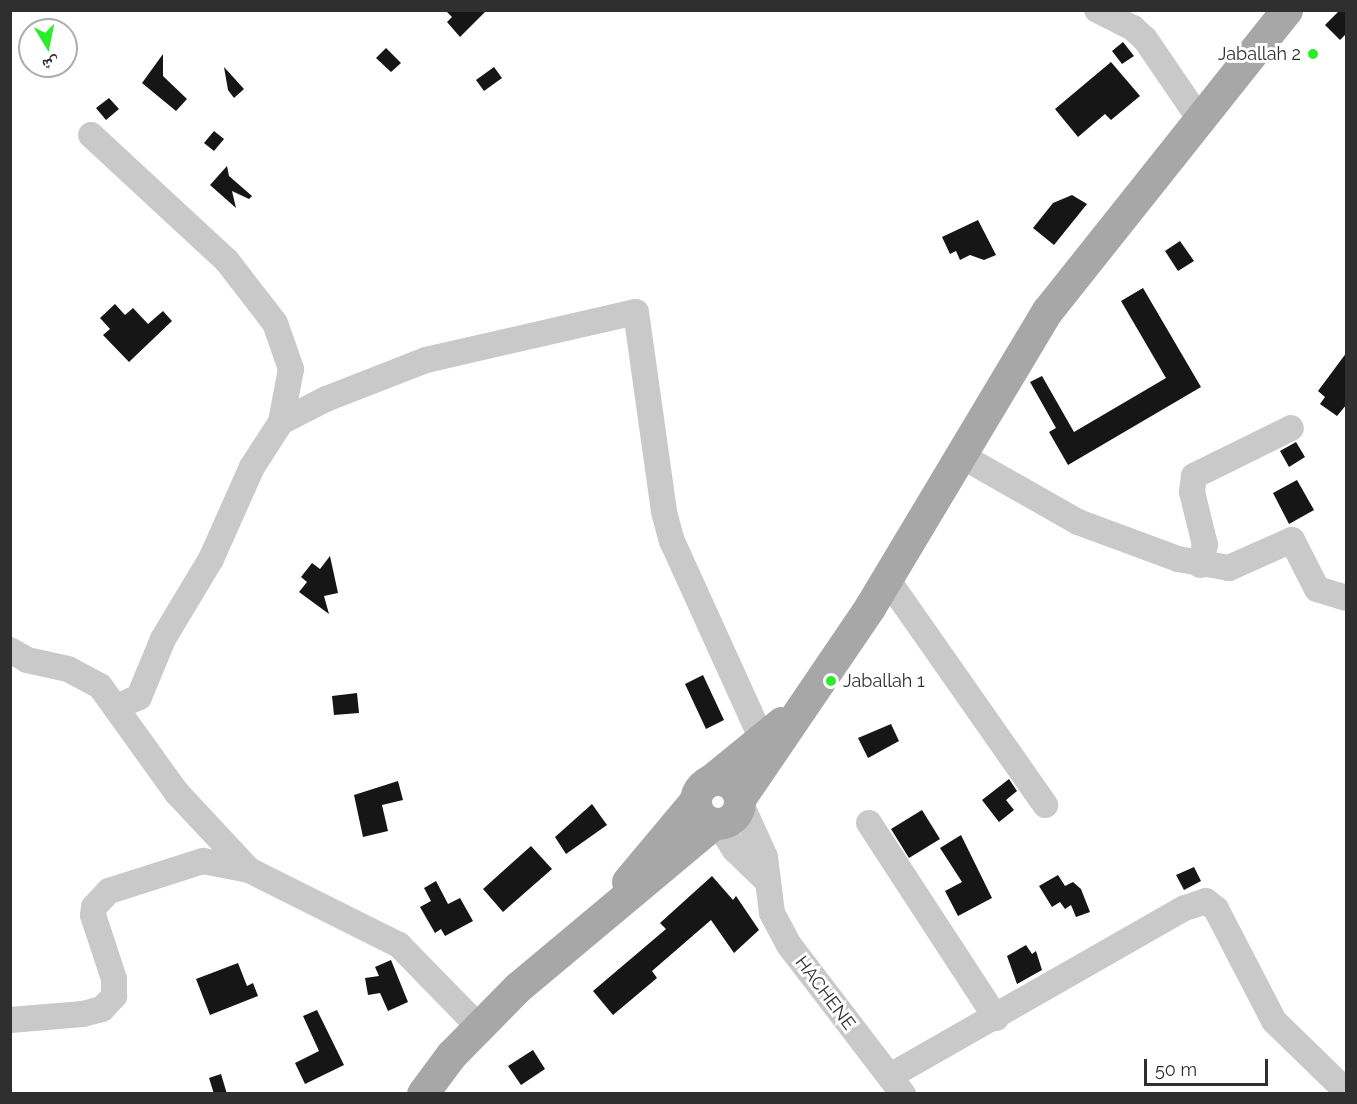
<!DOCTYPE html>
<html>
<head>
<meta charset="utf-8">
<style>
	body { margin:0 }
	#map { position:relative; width:1357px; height:1104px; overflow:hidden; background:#fff; font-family:Raleway,"Noto Naskh Arabic",sans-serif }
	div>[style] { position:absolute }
	.building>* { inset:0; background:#161616 }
	.minor>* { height:26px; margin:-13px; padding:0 13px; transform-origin:13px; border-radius:13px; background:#c9c9c9 }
	.major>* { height:32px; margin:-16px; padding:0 16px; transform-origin:16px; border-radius:16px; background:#a7a7a7 }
	.major>.ring { margin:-16px; padding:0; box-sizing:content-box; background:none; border:32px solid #a7a7a7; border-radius:50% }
	.dots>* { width:16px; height:16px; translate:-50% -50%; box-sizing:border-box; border:3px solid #fff; border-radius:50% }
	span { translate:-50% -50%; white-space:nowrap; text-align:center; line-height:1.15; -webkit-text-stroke:6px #fff; paint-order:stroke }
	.poi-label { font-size:18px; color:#2f2f2f }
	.right { translate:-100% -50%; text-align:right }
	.left { translate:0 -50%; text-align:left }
	.street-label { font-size:18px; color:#2f2f2f }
	.frame { position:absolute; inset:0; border:12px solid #2f2f2f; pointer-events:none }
	.north { position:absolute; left:18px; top:18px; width:60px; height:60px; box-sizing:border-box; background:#fff; border:2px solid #acacac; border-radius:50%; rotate:170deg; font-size:16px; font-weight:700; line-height:24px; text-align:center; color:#2f2f2f }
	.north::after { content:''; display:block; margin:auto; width:21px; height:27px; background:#2aed29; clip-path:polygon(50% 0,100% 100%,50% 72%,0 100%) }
	.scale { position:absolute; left:1144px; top:1059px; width:124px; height:27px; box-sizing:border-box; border:3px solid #2f2f2f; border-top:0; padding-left:8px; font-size:18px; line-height:21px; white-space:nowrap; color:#2f2f2f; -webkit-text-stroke:4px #fff; paint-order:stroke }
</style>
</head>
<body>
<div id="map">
	<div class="building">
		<div style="clip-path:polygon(445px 10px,487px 10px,460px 37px,447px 22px,452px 17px)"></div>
		<div style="clip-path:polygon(1340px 10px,1347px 10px,1347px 33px,1340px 40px,1325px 25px)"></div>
		<div style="clip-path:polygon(1123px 42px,1134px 56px,1122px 64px,1112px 51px)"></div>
		<div style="clip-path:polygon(386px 48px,401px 63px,391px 72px,376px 58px)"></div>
		<div style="clip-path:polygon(163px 54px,163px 76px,187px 99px,176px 111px,142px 83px)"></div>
		<div style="clip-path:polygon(1111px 62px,1140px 96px,1111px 120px,1105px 114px,1078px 137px,1055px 109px)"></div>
		<div style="clip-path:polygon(224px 67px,244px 89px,234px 98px,228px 90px)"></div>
		<div style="clip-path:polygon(494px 67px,502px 78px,484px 91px,476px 80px)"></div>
		<div style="clip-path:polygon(109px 98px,119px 109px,106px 120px,96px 108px)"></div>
		<div style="clip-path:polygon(214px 131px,224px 139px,214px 151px,204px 143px)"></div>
		<div style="clip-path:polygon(227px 166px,229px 176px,252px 196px,249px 199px,232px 191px,236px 208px,210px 185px)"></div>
		<div style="clip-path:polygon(1072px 195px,1087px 204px,1054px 245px,1033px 228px,1053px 203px)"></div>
		<div style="clip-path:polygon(978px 220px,996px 255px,984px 260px,970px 255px,960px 260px,956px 251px,950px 254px,942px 237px)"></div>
		<div style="clip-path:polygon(1180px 241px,1194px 261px,1178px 271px,1165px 251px)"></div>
		<div style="clip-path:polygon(1143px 288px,1201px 387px,1068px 465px,1049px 432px,1056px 428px,1030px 382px,1042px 376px,1074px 432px,1166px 378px,1121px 301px)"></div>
		<div style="clip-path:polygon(115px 304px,125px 315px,133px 308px,148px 324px,163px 311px,172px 321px,129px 362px,103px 335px,110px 329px,100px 318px)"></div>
		<div style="clip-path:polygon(1347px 352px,1347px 404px,1337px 416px,1320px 404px,1325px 397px,1318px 391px)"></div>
		<div style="clip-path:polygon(1296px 442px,1305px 457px,1289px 467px,1280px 451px)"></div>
		<div style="clip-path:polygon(1297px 480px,1314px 510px,1289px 524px,1273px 493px)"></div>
		<div style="clip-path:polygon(330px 556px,338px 593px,324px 596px,329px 614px,299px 592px,307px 582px,301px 577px,312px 563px,320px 569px)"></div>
		<div style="clip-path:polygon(703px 675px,724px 720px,706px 729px,685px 684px)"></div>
		<div style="clip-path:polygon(357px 693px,359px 713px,334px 715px,332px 696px)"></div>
		<div style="clip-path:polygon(891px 724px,899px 741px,868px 758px,858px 738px)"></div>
		<div style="clip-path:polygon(1009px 779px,1017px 791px,1006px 800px,1014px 810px,999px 822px,982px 800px)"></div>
		<div style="clip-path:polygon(398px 781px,403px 800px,382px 805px,388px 831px,363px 837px,354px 795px)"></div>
		<div style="clip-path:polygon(592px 804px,607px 825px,566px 854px,555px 837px)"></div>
		<div style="clip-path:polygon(922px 810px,940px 839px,909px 858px,891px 829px)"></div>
		<div style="clip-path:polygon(961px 835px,992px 898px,958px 916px,945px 891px,962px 882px,940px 848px)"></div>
		<div style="clip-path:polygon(531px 846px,552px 869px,503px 912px,483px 889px)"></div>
		<div style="clip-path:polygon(1194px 867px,1201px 881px,1184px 890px,1176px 875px)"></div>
		<div style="clip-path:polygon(1058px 875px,1065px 886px,1073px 882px,1081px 889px,1090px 912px,1076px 917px,1071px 905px,1065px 909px,1060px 902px,1052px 907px,1039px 886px)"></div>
		<div style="clip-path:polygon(712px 876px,733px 900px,736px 896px,759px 930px,734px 953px,711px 920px,652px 971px,657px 978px,613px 1015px,593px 991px,666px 929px,660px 923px)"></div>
		<div style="clip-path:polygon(436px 881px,448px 904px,460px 898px,473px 921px,445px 936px,441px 929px,435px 933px,420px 907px,431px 901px,424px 888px)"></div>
		<div style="clip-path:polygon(1026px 945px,1032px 954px,1036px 951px,1042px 970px,1017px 984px,1007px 956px)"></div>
		<div style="clip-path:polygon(391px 960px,408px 1002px,388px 1011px,380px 993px,368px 995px,365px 978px,379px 976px,375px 967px)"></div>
		<div style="clip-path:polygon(238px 963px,247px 986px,253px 983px,258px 996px,210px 1015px,196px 979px)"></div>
		<div style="clip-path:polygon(317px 1010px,344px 1065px,305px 1084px,295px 1063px,319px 1051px,303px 1016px)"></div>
		<div style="clip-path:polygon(533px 1050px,545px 1069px,521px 1085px,508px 1066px)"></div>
		<div style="clip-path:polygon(221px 1074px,227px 1094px,214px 1094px,209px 1078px)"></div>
	</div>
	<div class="minor">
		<div style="left:1097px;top:10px;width:40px;rotate:26.6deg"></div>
		<div style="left:1133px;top:28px;width:16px;rotate:43deg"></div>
		<div style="left:1145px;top:39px;width:99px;rotate:55.7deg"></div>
		<div style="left:91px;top:135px;width:185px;rotate:42.8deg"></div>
		<div style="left:227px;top:261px;width:78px;rotate:52.3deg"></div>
		<div style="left:275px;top:323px;width:49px;rotate:70.8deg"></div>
		<div style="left:291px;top:369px;width:54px;rotate:100.7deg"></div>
		<div style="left:281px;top:422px;width:54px;rotate:122.8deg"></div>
		<div style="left:252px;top:467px;width:101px;rotate:114deg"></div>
		<div style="left:211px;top:559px;width:93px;rotate:121deg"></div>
		<div style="left:163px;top:639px;width:63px;rotate:112.5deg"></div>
		<div style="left:139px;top:697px;width:24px;rotate:156deg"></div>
		<div style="left:281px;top:422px;width:51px;rotate:-27.1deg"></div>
		<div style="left:326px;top:399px;width:107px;rotate:-21.3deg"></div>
		<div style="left:426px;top:360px;width:215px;rotate:-12.9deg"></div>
		<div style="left:636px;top:312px;width:202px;rotate:82deg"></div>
		<div style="left:664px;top:512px;width:30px;rotate:75deg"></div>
		<div style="left:672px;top:541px;width:235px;rotate:65.6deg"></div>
		<div style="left:960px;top:455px;width:136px;rotate:29.6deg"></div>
		<div style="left:1078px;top:522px;width:107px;rotate:20.3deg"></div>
		<div style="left:1178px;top:559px;width:52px;rotate:10deg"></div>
		<div style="left:1229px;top:568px;width:69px;rotate:-24deg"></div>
		<div style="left:1292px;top:540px;width:55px;rotate:63deg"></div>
		<div style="left:1317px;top:589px;width:30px;rotate:17deg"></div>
		<div style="left:1200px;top:565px;width:21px;rotate:-76deg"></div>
		<div style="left:1205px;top:545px;width:55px;rotate:-103.8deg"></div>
		<div style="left:1192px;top:492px;width:16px;rotate:-83deg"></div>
		<div style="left:1194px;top:476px;width:108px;rotate:-26.3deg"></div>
		<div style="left:887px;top:579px;width:276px;rotate:55deg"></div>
		<div style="left:10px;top:650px;width:20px;rotate:30deg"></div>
		<div style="left:27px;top:660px;width:42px;rotate:12.4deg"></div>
		<div style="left:68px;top:669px;width:36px;rotate:28deg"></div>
		<div style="left:100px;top:686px;width:132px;rotate:54.3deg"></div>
		<div style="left:177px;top:793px;width:105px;rotate:46.9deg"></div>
		<div style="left:249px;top:870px;width:168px;rotate:26.6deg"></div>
		<div style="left:399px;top:945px;width:113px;rotate:45.7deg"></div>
		<div style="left:741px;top:804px;width:58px;rotate:65.6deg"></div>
		<div style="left:765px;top:857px;width:56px;rotate:82.9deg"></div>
		<div style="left:772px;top:913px;width:36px;rotate:62deg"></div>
		<div style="left:789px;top:945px;width:188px;rotate:52.6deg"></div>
		<div style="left:869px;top:823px;width:233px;rotate:56.9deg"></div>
		<div style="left:718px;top:824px;width:31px;rotate:57deg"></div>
		<div style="left:735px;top:850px;width:46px;rotate:44.1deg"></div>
		<div style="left:10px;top:1020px;width:73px;rotate:-4.7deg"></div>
		<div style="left:83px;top:1014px;width:20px;rotate:-15deg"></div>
		<div style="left:102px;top:1009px;width:18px;rotate:-47deg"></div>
		<div style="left:114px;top:996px;width:17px;rotate:-90deg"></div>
		<div style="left:114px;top:979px;width:67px;rotate:-108.2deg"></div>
		<div style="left:93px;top:915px;width:8px;rotate:-83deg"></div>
		<div style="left:94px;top:907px;width:22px;rotate:-47deg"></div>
		<div style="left:109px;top:891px;width:99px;rotate:-17.7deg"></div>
		<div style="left:203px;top:861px;width:47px;rotate:11.1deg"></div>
		<div style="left:890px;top:1076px;width:339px;rotate:-29.7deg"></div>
		<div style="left:1185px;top:908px;width:22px;rotate:-18deg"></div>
		<div style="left:1206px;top:901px;width:13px;rotate:39deg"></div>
		<div style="left:1216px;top:909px;width:126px;rotate:62.6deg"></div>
		<div style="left:1274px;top:1021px;width:100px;rotate:44.2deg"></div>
	</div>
	<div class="major">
		<div class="ring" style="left:696px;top:780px;width:12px;height:12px"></div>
		<div style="left:712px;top:780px;width:90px;rotate:-39.2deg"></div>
		<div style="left:741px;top:798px;width:230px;rotate:-55.8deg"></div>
		<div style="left:870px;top:608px;width:346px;rotate:-59.1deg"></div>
		<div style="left:1048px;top:311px;width:384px;rotate:-51.5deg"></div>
		<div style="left:628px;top:882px;width:104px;rotate:-50.1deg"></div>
		<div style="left:423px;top:1094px;width:49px;rotate:-53.4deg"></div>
		<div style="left:452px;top:1055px;width:94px;rotate:-45.4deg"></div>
		<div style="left:518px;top:988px;width:256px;rotate:-39.9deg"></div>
	</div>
	<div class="dots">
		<div style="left:1313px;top:54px;background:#2aed29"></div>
		<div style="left:831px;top:681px;background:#2aed29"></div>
	</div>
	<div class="poi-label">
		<span class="right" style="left:1301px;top:54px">Jaballah 2</span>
		<span class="left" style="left:843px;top:681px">Jaballah 1</span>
	</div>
	<div class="street-label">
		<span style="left:825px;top:993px;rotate:53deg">HACHENE</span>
	</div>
	<div class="frame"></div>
	<div class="north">ش</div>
	<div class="scale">50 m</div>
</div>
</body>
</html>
